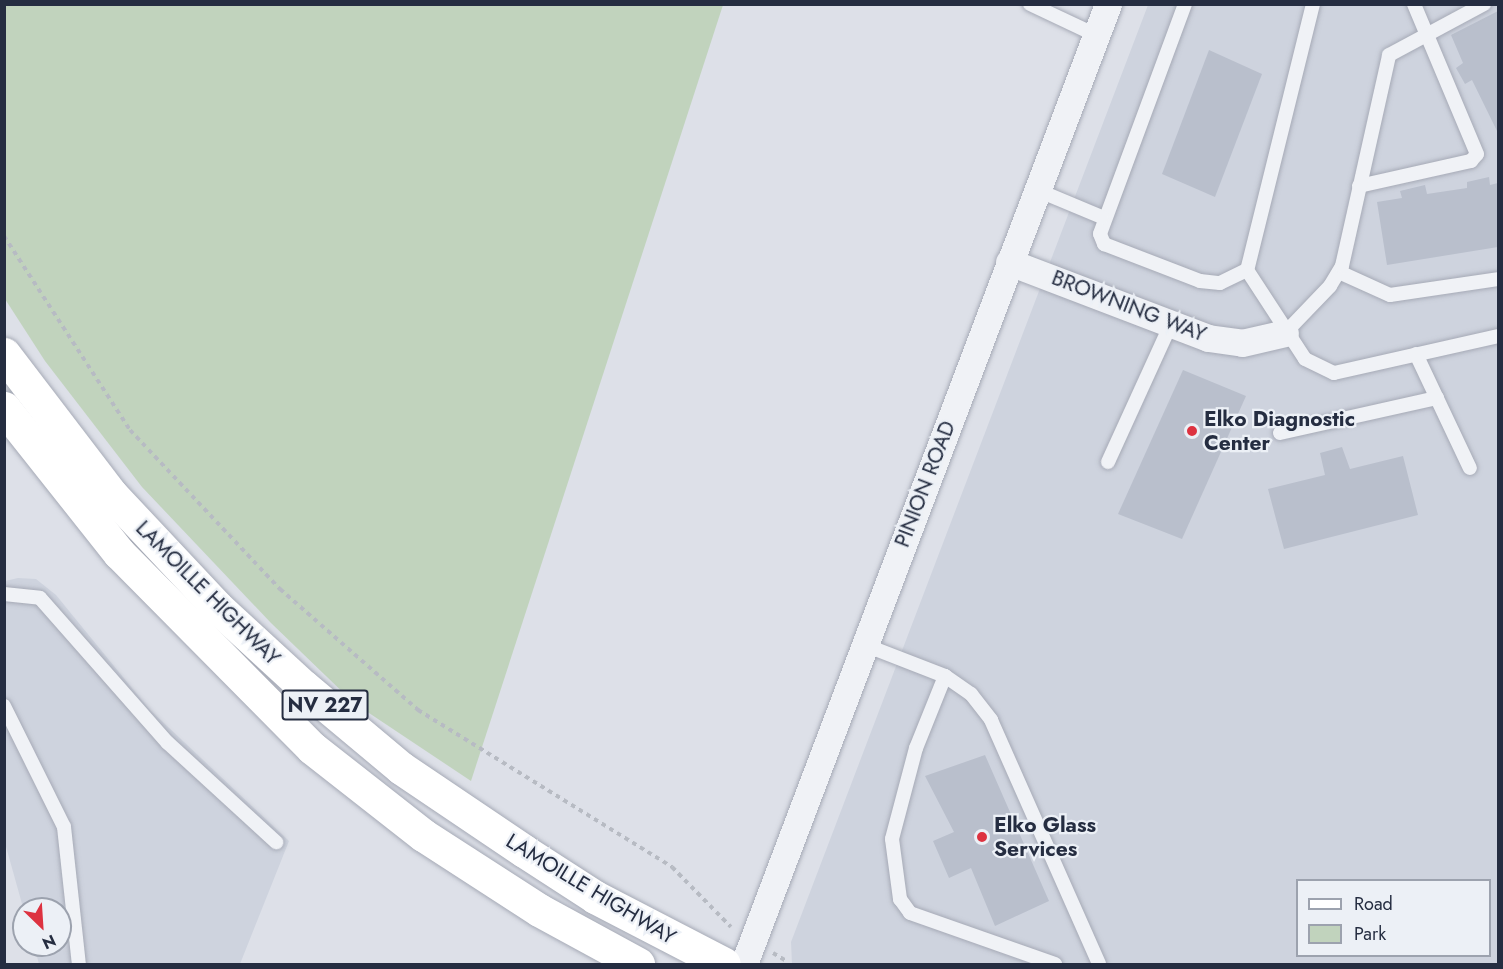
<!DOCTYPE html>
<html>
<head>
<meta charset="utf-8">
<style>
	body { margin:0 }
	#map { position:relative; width:1503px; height:969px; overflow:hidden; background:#dde0e8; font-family:Jost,sans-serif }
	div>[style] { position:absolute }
	.built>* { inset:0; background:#ced3de }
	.green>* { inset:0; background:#c1d3bd }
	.building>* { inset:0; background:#b9bfcc }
	.path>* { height:4px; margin-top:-2px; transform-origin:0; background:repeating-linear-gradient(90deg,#b7bbc3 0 4.5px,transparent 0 9px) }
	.roads { filter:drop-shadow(0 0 2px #a6aab6) drop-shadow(0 0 2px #a6aab6) }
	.service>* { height:14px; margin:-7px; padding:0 7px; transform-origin:7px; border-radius:7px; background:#f0f2f6 }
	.minor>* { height:27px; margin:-13.5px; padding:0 13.5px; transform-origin:13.5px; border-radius:13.5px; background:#f0f2f6 }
	.primary>* { height:33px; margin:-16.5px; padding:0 16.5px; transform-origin:16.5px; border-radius:16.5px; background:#fff }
	.dots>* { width:16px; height:16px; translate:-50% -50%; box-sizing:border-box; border:3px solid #ecf0f6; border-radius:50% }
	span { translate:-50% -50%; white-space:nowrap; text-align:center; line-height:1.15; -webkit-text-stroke:4.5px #ecf0f6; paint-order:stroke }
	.shield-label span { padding:2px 4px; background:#ecf0f6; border:2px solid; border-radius:4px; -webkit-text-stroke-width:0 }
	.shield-label { font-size:20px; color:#252d41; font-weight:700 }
	.street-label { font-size:21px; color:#252d41 }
	.poi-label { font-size:21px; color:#252d41; font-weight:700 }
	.left { translate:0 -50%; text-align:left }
	.frame { position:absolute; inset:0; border:6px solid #252d41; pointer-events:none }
	.legend { position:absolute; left:1296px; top:879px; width:195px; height:78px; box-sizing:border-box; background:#ecf0f6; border:2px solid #9ca2ae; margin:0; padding:8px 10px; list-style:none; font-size:18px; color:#252d41 }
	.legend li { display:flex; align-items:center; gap:12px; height:30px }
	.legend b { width:30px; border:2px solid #9ca2ae }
	.north { position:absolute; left:12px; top:897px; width:60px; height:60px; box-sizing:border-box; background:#ecf0f6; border:2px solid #9ca2ae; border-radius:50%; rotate:155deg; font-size:16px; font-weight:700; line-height:24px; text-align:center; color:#252d41 }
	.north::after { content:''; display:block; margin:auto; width:21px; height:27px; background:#dd3240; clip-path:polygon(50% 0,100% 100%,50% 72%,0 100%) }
</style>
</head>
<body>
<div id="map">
	<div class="built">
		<div style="clip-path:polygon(evenodd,1148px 5px,1498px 5px,1498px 964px,792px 964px,791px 942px,1148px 5px,1298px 880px,1490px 880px,1490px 956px,1298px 956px,1298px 880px)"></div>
		<div style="clip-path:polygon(18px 578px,36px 579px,56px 595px,149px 709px,289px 841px,240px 964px,39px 964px,34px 945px,60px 945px,60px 909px,24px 911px,5px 843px,5px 581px)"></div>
	</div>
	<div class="green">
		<div style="clip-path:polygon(5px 4px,723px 5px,471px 781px,354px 703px,271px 623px,142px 487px,45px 361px,5px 299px)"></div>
	</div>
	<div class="building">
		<div style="clip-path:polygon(1498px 11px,1498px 133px,1472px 80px,1465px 84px,1456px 68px,1463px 63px,1451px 35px)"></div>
		<div style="clip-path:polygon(1209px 50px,1262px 74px,1215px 197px,1162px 174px)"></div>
		<div style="clip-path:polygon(1489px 177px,1490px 185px,1498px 183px,1498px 247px,1387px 265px,1377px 202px,1402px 198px,1400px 191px,1425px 185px,1427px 194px,1467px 188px,1467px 182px)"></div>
		<div style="clip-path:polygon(1183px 370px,1246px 396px,1182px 539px,1118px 514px)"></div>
		<div style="clip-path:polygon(1342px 447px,1350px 469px,1403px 456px,1418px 515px,1284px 549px,1268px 489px,1325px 475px,1320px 453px)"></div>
		<div style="clip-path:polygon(985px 755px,1049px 901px,995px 926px,971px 868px,949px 878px,933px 841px,954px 832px,925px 776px)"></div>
	</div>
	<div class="path">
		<div style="left:4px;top:236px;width:231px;rotate:57deg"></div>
		<div style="left:130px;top:430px;width:219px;rotate:46.7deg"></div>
		<div style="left:280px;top:589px;width:184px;rotate:41.2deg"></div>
		<div style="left:418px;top:710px;width:299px;rotate:31.7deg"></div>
		<div style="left:672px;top:867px;width:84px;rotate:45.5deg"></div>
		<div style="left:773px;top:953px;width:17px;rotate:31deg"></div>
	</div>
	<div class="roads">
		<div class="service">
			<div style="left:1030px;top:4px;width:73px;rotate:25.2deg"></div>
			<div style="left:1185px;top:4px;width:245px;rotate:110.3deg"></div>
			<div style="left:1100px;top:234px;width:11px;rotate:68deg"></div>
			<div style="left:1104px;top:244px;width:103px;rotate:21.1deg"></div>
			<div style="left:1200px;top:281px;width:20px;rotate:6deg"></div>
			<div style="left:1220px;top:283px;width:30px;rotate:-26deg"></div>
			<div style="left:1313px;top:4px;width:274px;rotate:103.9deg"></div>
			<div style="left:1247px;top:270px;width:106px;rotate:56.9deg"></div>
			<div style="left:1305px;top:359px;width:32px;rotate:26deg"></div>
			<div style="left:1334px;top:373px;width:168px;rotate:-12.7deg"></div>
			<div style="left:1359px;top:186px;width:115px;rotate:-12.6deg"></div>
			<div style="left:1471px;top:161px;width:9px;rotate:-49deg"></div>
			<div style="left:1477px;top:154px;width:163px;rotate:-112.8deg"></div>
			<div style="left:1037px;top:190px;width:70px;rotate:22.6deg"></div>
			<div style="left:1339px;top:272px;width:56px;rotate:24.3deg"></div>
			<div style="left:1390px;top:295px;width:109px;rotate:-8.4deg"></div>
			<div style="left:1285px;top:333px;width:65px;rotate:-46.2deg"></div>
			<div style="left:1330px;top:286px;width:23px;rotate:-59deg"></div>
			<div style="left:1342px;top:266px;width:216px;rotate:-77.4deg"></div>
			<div style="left:1389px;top:55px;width:108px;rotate:-28.2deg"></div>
			<div style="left:1416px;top:354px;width:126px;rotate:64.7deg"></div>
			<div style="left:1280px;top:433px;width:161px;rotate:-12.6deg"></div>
			<div style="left:1108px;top:462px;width:152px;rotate:-65.5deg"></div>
			<div style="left:4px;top:594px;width:36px;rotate:6deg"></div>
			<div style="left:40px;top:598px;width:193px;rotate:48.6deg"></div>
			<div style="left:168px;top:743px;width:147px;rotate:42.5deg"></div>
			<div style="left:865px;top:645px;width:86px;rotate:21.2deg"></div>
			<div style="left:945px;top:676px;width:32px;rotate:35deg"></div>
			<div style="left:971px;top:694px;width:33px;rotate:52deg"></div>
			<div style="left:991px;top:720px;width:267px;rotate:66.1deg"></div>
			<div style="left:945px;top:676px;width:78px;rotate:111.9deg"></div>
			<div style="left:916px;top:748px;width:94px;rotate:104.8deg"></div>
			<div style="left:892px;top:839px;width:61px;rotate:82.4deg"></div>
			<div style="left:900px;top:899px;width:17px;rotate:54deg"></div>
			<div style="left:910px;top:913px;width:154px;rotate:19.4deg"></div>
			<div style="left:4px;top:706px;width:135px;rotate:63.6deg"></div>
			<div style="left:64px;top:827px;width:138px;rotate:83.8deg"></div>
		</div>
		<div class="minor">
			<div style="left:1009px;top:262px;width:213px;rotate:20.9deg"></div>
			<div style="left:1208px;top:338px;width:34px;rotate:8deg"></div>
			<div style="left:1242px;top:343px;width:44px;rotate:-13.1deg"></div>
			<div style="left:744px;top:964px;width:1027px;rotate:-69.23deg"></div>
		</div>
		<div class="primary">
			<div style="left:4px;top:354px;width:176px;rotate:52.6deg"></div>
			<div style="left:111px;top:494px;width:155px;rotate:46.8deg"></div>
			<div style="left:217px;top:607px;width:117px;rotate:42.6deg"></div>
			<div style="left:303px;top:686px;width:128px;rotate:39.9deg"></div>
			<div style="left:401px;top:768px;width:148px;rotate:34deg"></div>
			<div style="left:524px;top:851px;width:85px;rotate:32.9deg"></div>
			<div style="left:595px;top:897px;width:145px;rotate:27.4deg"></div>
			<div style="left:4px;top:408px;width:185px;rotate:51.6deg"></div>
			<div style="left:119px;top:553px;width:274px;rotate:45.3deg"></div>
			<div style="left:312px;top:748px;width:141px;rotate:38.1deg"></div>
			<div style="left:423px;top:835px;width:138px;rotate:32.9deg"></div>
			<div style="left:539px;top:910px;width:113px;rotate:28.6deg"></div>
		</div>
	</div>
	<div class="dots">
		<div style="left:1192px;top:431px;background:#dd3240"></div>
		<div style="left:982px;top:837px;background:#dd3240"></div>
	</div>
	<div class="shield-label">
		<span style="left:325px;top:705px">NV 227</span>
	</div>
	<div class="street-label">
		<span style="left:1129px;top:306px;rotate:21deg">BROWNING WAY</span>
		<span style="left:925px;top:484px;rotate:-69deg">PINION ROAD</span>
		<span style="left:208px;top:593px;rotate:45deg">LAMOILLE HIGHWAY</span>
		<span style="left:591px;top:889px;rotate:31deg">LAMOILLE HIGHWAY</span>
	</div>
	<div class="poi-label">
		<span class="left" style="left:1204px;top:431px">Elko Diagnostic<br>Center</span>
		<span class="left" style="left:994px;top:837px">Elko Glass<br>Services</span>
	</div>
	<div class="frame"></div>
	<ul class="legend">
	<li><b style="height:8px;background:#fff"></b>Road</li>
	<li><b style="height:16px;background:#c1d3bd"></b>Park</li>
	</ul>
	<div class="north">N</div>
</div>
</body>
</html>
